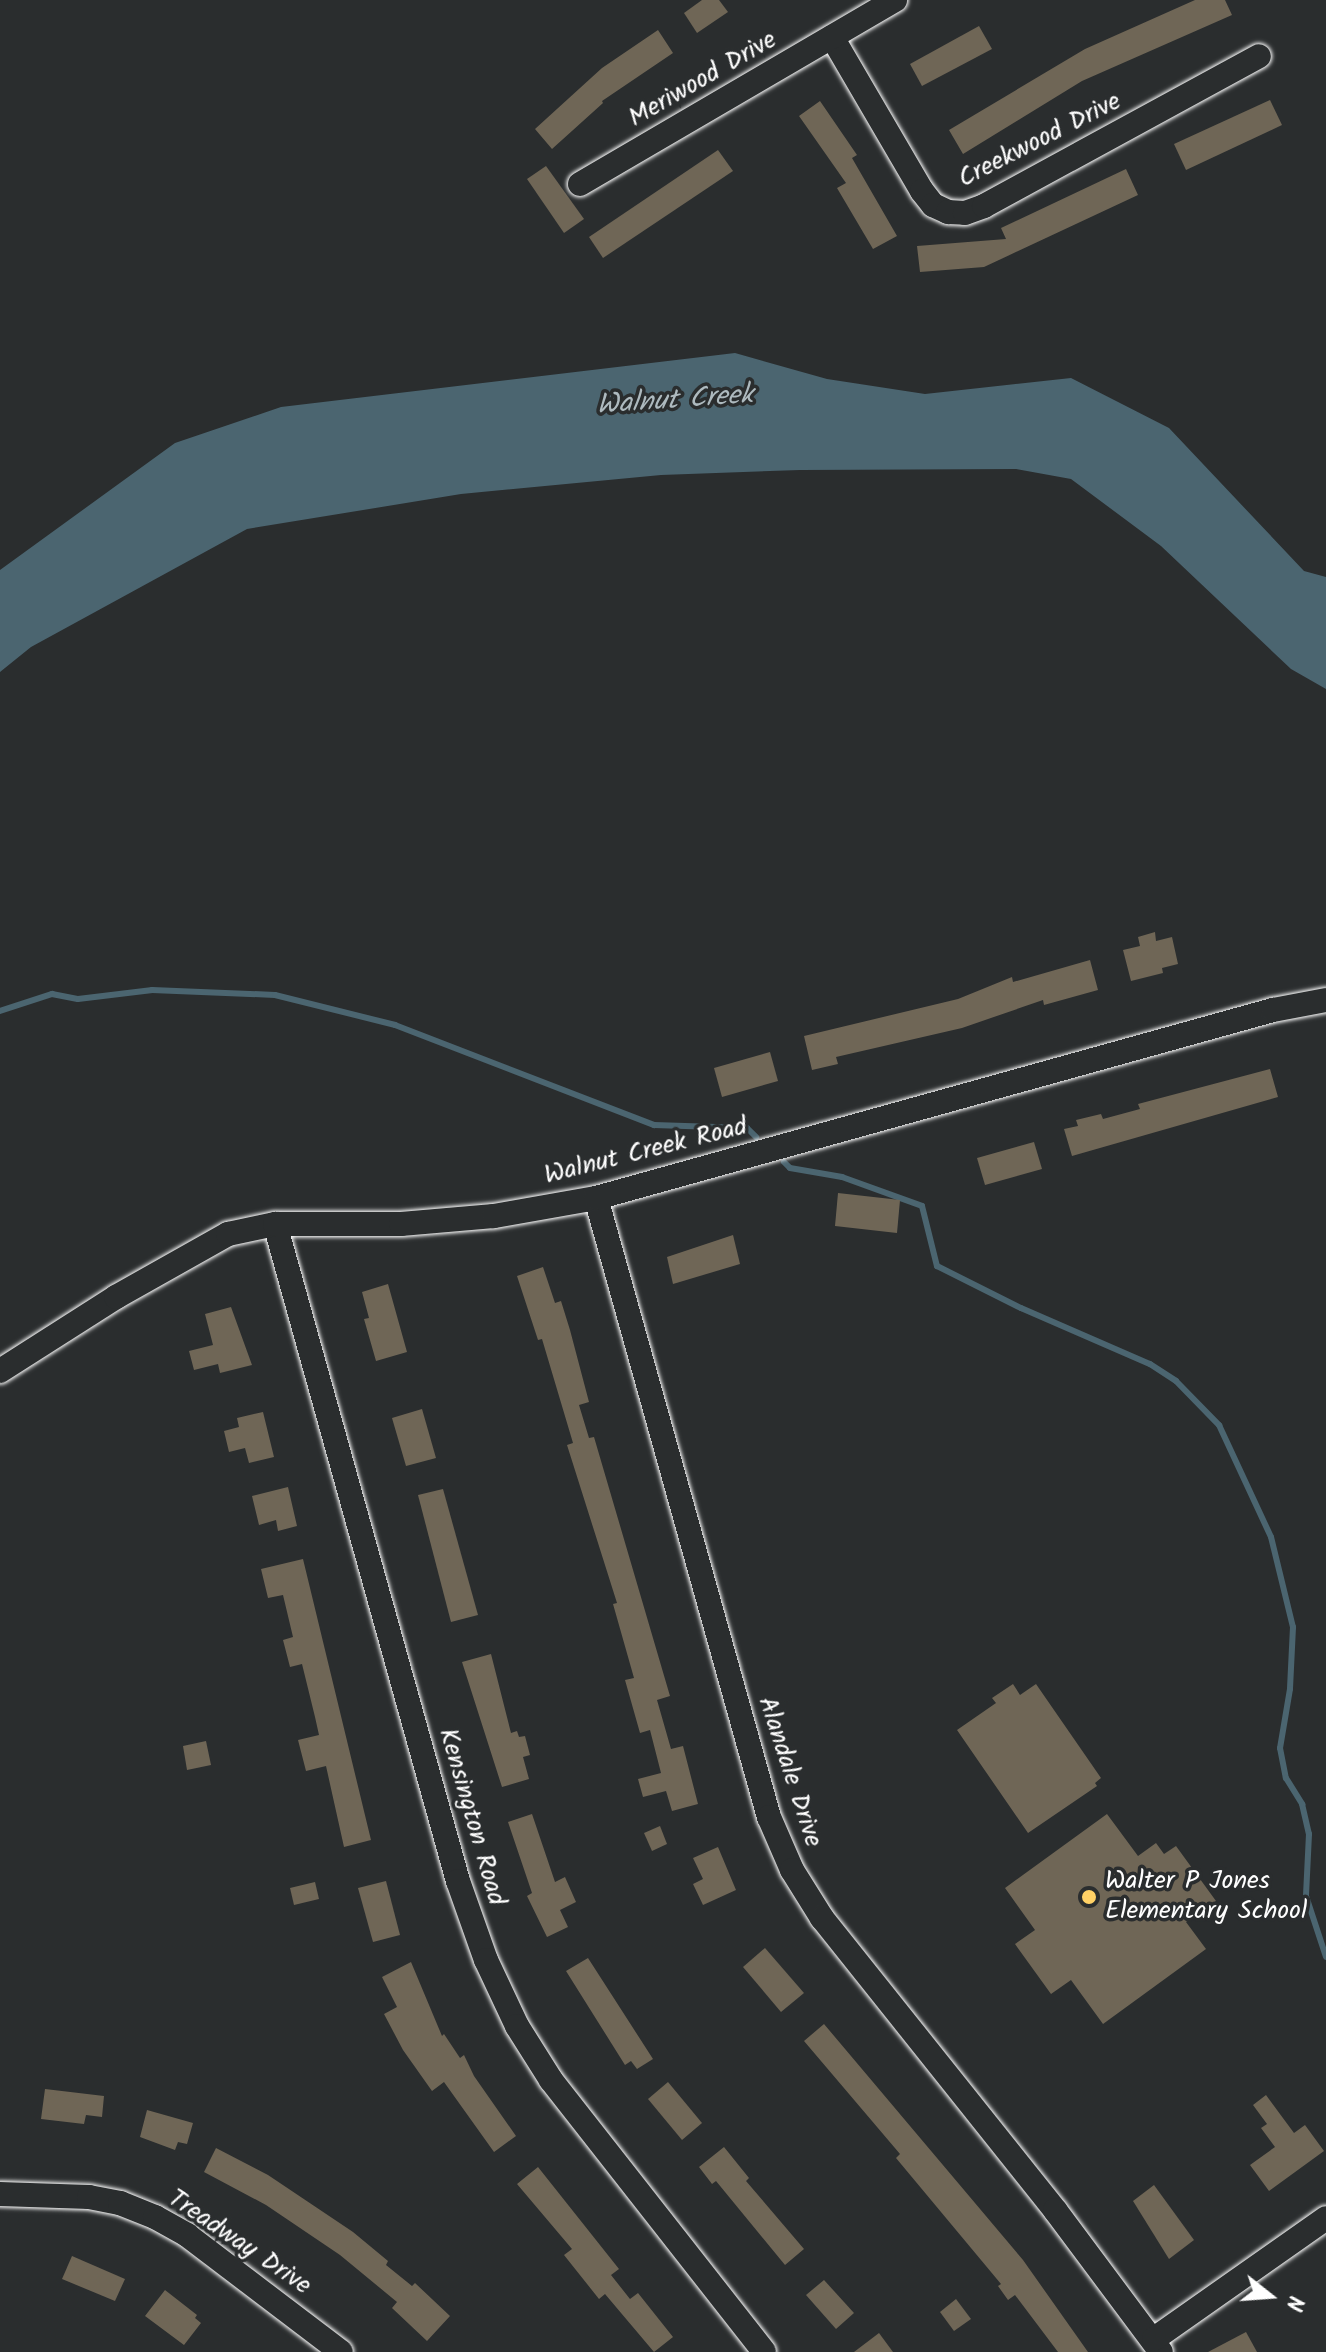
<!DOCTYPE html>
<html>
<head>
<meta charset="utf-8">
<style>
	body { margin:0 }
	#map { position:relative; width:1326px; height:2352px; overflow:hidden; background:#2a2d2e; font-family:Kalam,sans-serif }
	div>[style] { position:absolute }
	.water>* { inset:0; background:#4b6570 }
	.stream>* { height:6px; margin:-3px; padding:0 3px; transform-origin:3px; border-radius:3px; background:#4b6570 }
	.building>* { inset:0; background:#6f6656 }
	.roads { filter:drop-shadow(0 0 2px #fff) drop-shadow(0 0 2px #fff) }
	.street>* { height:24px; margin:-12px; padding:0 12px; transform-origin:12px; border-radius:12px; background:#2a2d2e }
	.dots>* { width:22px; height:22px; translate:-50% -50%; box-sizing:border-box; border:4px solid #2a2d2e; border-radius:50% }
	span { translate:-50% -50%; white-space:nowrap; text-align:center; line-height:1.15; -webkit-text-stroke:7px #2a2d2e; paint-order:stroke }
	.street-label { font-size:26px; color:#fff }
	.poi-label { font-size:26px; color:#fff }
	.left { translate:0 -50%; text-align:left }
	.water-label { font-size:28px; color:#aebabf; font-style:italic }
	.north { position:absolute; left:1230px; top:2256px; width:80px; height:80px; -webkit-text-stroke:6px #2a2d2e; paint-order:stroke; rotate:107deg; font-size:22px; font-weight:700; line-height:32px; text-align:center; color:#fff }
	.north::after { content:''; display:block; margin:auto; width:28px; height:36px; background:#fff; clip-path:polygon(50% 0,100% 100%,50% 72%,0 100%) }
</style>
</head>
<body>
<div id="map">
	<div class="water">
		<div style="clip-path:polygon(735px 353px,827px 379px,925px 394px,1071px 378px,1169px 428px,1304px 571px,1326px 577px,1326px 689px,1291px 669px,1161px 546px,1071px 479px,1016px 469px,800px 470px,661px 475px,461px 494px,247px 529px,31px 647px,0 672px,0 570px,175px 443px,281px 407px)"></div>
	</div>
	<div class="stream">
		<div style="left:0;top:1011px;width:55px;rotate:-18.1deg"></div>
		<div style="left:52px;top:994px;width:26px;rotate:11deg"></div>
		<div style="left:78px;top:999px;width:75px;rotate:-6.9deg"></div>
		<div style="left:152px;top:990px;width:123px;rotate:2.3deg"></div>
		<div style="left:275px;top:995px;width:124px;rotate:14deg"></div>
		<div style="left:395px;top:1025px;width:278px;rotate:21.1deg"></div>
		<div style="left:654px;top:1125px;width:93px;rotate:1.8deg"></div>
		<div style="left:747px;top:1128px;width:13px;rotate:45deg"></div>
		<div style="left:784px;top:1162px;width:8px;rotate:45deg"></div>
		<div style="left:790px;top:1168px;width:53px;rotate:9.8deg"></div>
		<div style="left:842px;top:1177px;width:85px;rotate:19.9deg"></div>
		<div style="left:922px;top:1206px;width:62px;rotate:76deg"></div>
		<div style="left:937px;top:1266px;width:94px;rotate:26.6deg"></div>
		<div style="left:1021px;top:1308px;width:141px;rotate:23.5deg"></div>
		<div style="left:1150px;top:1364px;width:31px;rotate:33deg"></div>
		<div style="left:1176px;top:1381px;width:62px;rotate:45.7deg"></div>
		<div style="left:1219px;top:1425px;width:123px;rotate:65.1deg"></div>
		<div style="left:1271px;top:1537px;width:93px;rotate:76.3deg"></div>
		<div style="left:1293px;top:1627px;width:62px;rotate:92.8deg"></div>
		<div style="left:1290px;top:1689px;width:60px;rotate:99.6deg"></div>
		<div style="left:1280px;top:1748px;width:31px;rotate:79deg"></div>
		<div style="left:1286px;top:1778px;width:31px;rotate:58deg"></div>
		<div style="left:1302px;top:1804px;width:31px;rotate:77deg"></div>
		<div style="left:1309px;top:1834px;width:62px;rotate:92.8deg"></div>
		<div style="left:1306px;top:1896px;width:64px;rotate:71.8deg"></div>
	</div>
	<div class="building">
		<div style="clip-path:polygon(702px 0,719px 0,728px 12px,697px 33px,684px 13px)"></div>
		<div style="clip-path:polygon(1195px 0,1225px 0,1232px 15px,1082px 81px,963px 154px,949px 130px,1085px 49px)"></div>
		<div style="clip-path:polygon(979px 26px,992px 49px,922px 86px,910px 64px)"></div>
		<div style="clip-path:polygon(658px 30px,673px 53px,602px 101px,603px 103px,552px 149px,535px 129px,602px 68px)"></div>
		<div style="clip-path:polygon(1270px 100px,1282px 125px,1186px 170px,1174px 144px)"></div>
		<div style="clip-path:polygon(820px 101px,857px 155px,852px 158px,897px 236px,873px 249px,837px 188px,846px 183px,799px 116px)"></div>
		<div style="clip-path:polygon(718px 150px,733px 171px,603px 258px,589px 237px)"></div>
		<div style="clip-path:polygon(546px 166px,584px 219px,564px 233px,527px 179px)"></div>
		<div style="clip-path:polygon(1126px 169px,1138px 195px,984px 267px,920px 272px,917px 246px,1006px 239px,1001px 228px)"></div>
		<div style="clip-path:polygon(1155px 932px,1156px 941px,1172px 937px,1178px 964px,1162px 968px,1163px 973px,1131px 981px,1123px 950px,1140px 946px,1138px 937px)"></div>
		<div style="clip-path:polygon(1090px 960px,1098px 990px,1044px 1005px,1043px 1000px,962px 1028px,836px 1057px,838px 1064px,812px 1070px,804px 1036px,958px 999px,1012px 977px,1013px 982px)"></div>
		<div style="clip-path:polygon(770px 1052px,778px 1081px,722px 1097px,714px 1068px)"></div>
		<div style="clip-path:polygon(1270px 1069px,1278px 1097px,1072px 1156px,1064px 1129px,1078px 1126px,1076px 1120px,1101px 1114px,1103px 1119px,1140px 1109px,1138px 1104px)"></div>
		<div style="clip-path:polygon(1034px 1142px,1042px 1169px,985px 1185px,977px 1158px)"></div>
		<div style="clip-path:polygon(838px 1193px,900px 1200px,897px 1233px,835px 1226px)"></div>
		<div style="clip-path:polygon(733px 1235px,740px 1264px,673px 1284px,667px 1257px)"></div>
		<div style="clip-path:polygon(543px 1267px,555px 1303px,561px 1301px,570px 1330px,589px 1402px,579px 1405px,589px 1438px,594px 1437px,670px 1696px,657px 1700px,671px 1749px,683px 1746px,698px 1804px,672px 1811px,666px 1791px,643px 1797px,638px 1779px,661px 1773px,650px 1730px,640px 1733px,625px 1680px,634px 1678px,613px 1604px,617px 1603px,567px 1445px,573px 1443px,542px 1339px,538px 1340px,517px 1276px)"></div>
		<div style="clip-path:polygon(388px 1284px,407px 1352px,376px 1361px,364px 1319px,369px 1318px,362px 1292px)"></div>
		<div style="clip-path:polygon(231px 1307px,252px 1365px,220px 1373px,218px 1364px,194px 1370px,189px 1351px,213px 1345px,205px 1314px)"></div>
		<div style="clip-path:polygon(422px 1409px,436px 1458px,406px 1466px,392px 1418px)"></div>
		<div style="clip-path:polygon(263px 1412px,274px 1457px,249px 1463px,245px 1448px,229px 1452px,224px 1431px,239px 1427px,237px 1418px)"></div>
		<div style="clip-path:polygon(288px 1487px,297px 1526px,278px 1531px,276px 1520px,259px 1525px,252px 1496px)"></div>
		<div style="clip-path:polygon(443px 1489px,478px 1615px,451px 1622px,418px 1495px)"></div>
		<div style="clip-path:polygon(303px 1559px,371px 1840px,344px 1847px,326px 1766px,306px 1771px,298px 1740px,319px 1735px,315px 1717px,302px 1664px,290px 1667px,283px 1640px,293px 1637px,283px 1595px,268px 1598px,261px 1569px)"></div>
		<div style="clip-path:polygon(491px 1654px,511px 1733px,517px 1731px,519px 1737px,525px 1736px,530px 1755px,523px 1757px,529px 1779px,502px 1787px,462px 1662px)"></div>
		<div style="clip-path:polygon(1013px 1684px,1020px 1695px,1036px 1684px,1101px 1778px,1095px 1783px,1097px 1786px,1028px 1833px,957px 1730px,996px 1703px,992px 1698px)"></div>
		<div style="clip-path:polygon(206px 1741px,211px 1765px,187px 1770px,183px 1746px)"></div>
		<div style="clip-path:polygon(532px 1814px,555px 1882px,565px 1877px,576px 1902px,560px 1910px,568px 1927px,547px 1937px,527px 1896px,532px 1893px,508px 1822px)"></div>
		<div style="clip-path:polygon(1107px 1814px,1138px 1856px,1156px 1843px,1164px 1854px,1176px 1846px,1216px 1901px,1186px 1922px,1206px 1949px,1103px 2024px,1071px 1980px,1051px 1994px,1015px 1944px,1035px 1930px,1005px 1888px)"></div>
		<div style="clip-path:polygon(660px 1826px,667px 1844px,652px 1851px,644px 1833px)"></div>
		<div style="clip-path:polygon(718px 1847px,736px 1890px,703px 1905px,693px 1884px,703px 1879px,693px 1858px)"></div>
		<div style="clip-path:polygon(386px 1881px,400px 1935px,373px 1942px,358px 1888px)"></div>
		<div style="clip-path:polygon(315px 1882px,319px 1899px,294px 1905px,290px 1888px)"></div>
		<div style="clip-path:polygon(765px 1948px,804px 1993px,781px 2012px,743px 1967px)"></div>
		<div style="clip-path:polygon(588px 1958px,653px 2059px,637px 2069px,631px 2061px,625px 2065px,566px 1971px)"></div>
		<div style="clip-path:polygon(411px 1962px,442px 2036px,444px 2034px,460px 2058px,464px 2055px,474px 2076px,516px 2136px,494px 2152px,444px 2082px,432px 2091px,403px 2050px,384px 2014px,397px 2007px,382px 1977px)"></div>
		<div style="clip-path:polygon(824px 2024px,1023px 2260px,1088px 2352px,1058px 2352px,1015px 2295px,1008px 2300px,998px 2286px,1001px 2284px,896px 2158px,900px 2154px,804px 2041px)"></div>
		<div style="clip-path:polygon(668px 2082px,702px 2123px,682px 2140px,648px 2099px)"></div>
		<div style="clip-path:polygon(45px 2089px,104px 2096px,102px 2117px,86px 2115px,84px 2124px,41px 2119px)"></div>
		<div style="clip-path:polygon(1266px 2095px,1294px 2133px,1305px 2125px,1324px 2151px,1269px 2191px,1250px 2165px,1275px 2147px,1261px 2128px,1267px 2124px,1253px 2105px)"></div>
		<div style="clip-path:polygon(147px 2110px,193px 2123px,187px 2144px,178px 2142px,175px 2150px,140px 2137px)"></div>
		<div style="clip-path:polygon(724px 2147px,749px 2178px,746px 2181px,804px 2249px,785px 2265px,716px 2181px,712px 2184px,699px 2167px)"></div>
		<div style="clip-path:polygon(216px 2148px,268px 2175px,353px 2232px,388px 2261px,386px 2265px,412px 2286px,415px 2283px,450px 2316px,427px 2341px,392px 2308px,397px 2302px,340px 2255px,266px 2205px,204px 2172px)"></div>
		<div style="clip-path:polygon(538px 2167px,619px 2269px,611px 2275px,630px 2299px,638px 2293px,673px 2337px,654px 2352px,605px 2294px,599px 2299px,564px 2255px,572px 2249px,517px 2184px)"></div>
		<div style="clip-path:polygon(1154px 2185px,1194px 2240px,1169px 2259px,1133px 2201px)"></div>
		<div style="clip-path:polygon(72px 2256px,125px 2279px,115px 2301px,62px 2279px)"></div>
		<div style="clip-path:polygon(824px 2280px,854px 2313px,836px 2329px,806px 2295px)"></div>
		<div style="clip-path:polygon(165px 2290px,197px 2315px,195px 2318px,201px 2323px,184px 2345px,145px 2316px)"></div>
		<div style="clip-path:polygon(956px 2299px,971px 2319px,954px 2331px,940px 2312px)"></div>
		<div style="clip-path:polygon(1246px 2332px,1257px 2352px,1208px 2352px)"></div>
		<div style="clip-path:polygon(879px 2333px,893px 2352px,854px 2352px)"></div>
	</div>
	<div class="roads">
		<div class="street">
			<div style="left:832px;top:37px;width:178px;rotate:59.7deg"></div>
			<div style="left:922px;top:191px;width:18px;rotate:52deg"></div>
			<div style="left:933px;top:205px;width:17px;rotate:25deg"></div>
			<div style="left:948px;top:212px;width:17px;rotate:3deg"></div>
			<div style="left:965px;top:213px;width:20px;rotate:-20deg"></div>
			<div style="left:984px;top:206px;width:313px;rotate:-28.6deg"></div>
			<div style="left:580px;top:184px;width:365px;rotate:-30.3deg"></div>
			<div style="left:596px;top:1198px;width:643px;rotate:74.39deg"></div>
			<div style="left:769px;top:1817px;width:58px;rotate:66.5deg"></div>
			<div style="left:792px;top:1870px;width:57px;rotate:58deg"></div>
			<div style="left:822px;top:1918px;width:374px;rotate:51.4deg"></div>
			<div style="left:1055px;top:2210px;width:177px;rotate:53.3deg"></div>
			<div style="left:275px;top:1224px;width:682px;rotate:74.44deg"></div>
			<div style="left:458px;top:1881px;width:84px;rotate:70.5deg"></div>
			<div style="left:486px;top:1960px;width:73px;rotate:64.8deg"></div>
			<div style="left:517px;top:2026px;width:64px;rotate:57.8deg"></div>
			<div style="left:551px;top:2080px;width:345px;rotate:51.9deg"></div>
			<div style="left:0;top:1371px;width:138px;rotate:-32.5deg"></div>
			<div style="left:116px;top:1297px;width:129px;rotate:-29.4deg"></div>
			<div style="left:228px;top:1234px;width:48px;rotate:-12deg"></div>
			<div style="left:275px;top:1224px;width:126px"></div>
			<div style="left:401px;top:1224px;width:93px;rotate:-4.9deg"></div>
			<div style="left:494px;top:1216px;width:104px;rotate:-10deg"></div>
			<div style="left:596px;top:1198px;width:703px;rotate:-15.52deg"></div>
			<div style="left:1273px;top:1010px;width:54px;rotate:-10.7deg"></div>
			<div style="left:0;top:2194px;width:89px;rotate:1.9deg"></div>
			<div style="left:89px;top:2197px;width:32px;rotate:11deg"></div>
			<div style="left:120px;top:2203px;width:38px;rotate:22deg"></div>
			<div style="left:155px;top:2217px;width:37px;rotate:29deg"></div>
			<div style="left:187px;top:2235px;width:193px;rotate:37.2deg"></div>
			<div style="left:1154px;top:2339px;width:210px;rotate:-35.1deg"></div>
		</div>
	</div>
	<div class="dots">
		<div style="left:1089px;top:1897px;background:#ffd166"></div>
	</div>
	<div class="street-label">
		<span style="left:703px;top:80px;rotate:-30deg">Meriwood Drive</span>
		<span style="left:1040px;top:141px;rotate:-27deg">Creekwood Drive</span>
		<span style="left:646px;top:1152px;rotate:-14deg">Walnut Creek Road</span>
		<span style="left:789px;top:1772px;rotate:72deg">Alandale Drive</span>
		<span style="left:471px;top:1817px;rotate:74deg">Kensington Road</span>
		<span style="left:239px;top:2243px;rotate:34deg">Treadway Drive</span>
	</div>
	<div class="poi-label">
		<span class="left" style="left:1105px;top:1897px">Walter P Jones<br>Elementary School</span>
	</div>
	<div class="water-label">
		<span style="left:675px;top:401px;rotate:-4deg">Walnut Creek</span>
	</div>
	<div class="north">N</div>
</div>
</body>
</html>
